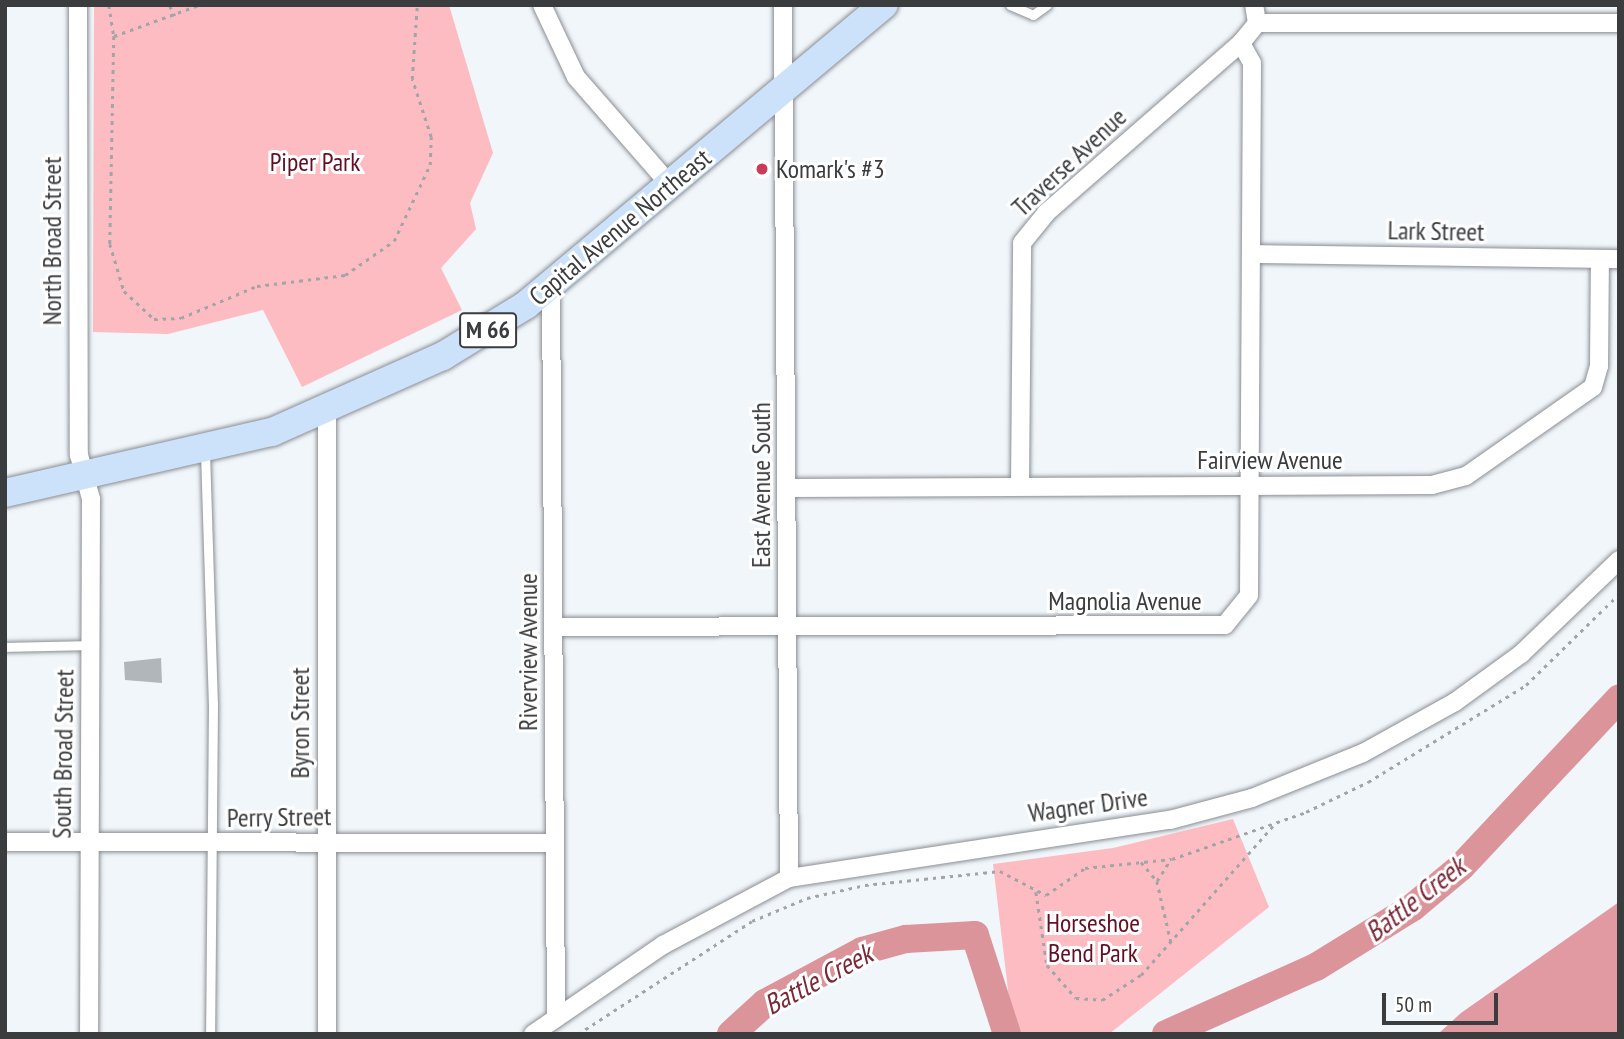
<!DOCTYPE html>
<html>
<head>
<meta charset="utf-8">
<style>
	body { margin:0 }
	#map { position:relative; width:1624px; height:1039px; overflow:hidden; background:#f1f6fb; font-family:"PT Sans Narrow",sans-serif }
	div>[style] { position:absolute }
	.green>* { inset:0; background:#fdbcc1 }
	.forest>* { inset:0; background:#e19aa1 }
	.river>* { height:28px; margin:-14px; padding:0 14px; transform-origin:14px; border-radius:14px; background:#da949a }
	.building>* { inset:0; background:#b1b6bb }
	.path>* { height:2.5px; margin-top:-1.25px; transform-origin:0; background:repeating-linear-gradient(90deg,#a1a5a8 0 3.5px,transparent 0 8.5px) }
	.roads { filter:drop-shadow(0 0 2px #8a8e93) drop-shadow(0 0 2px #8a8e93) }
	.lane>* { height:9px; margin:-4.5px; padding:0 4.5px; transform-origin:4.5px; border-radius:4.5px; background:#fff }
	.street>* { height:18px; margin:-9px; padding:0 9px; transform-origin:9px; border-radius:9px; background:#fff }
	.primary>* { height:28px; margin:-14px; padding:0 14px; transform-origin:14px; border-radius:14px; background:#cce2fb }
	.dots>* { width:19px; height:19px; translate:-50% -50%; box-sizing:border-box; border:4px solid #fff; border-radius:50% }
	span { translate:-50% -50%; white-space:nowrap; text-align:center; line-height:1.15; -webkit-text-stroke:6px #fff; paint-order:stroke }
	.shield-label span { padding:2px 5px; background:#fff; border:2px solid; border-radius:5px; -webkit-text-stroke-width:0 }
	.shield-label { font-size:24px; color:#3a3c3e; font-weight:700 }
	.park-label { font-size:26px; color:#641024 }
	.street-label { font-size:26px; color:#3a3c3e }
	.poi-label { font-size:26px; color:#3a3c3e }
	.left { translate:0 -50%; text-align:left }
	.water-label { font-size:28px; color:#7b2837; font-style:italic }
	.frame { position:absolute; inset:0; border:7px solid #3a3c3e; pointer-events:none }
	.scale { position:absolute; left:1382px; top:993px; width:116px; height:32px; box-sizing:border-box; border:4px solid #3a3c3e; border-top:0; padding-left:9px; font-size:21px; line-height:24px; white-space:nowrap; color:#3a3c3e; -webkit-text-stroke:5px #fff; paint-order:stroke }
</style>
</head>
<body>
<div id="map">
	<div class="green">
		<div style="clip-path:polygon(94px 5px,449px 5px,493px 153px,470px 203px,476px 229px,441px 268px,462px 310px,302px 387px,263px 310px,168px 334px,93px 332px)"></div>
		<div style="clip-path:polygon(1233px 819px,1269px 907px,1109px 1034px,1013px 1032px,993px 864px,1113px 848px)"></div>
	</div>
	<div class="forest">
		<div style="clip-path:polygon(1619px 902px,1619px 1034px,1438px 1034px,1461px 1013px)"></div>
	</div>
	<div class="river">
		<div style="left:731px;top:1034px;width:46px;rotate:-42.4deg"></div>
		<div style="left:765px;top:1003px;width:110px;rotate:-28.2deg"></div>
		<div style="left:862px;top:951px;width:46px;rotate:-15.3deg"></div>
		<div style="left:906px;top:939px;width:69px;rotate:-3.3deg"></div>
		<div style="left:975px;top:935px;width:104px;rotate:72.1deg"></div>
		<div style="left:1166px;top:1034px;width:164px;rotate:-24.1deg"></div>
		<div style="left:1316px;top:967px;width:114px;rotate:-31.7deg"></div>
		<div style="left:1413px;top:907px;width:62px;rotate:-39.8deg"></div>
		<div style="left:1461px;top:867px;width:231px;rotate:-46.8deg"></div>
	</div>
	<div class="building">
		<div style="clip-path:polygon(161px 658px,162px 683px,125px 680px,124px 662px)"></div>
	</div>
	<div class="path">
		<div style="left:109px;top:5px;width:31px;rotate:81deg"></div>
		<div style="left:114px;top:36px;width:208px;rotate:91.1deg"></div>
		<div style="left:110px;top:244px;width:49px;rotate:73.4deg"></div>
		<div style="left:124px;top:291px;width:41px;rotate:43deg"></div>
		<div style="left:154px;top:319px;width:27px;rotate:-2deg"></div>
		<div style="left:181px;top:318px;width:82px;rotate:-22.8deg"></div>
		<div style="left:257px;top:286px;width:89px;rotate:-7.1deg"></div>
		<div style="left:345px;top:275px;width:60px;rotate:-34.8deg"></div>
		<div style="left:394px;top:241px;width:84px;rotate:-64.7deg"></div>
		<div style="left:430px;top:165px;width:28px;rotate:-88deg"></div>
		<div style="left:431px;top:137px;width:61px;rotate:-108.1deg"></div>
		<div style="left:412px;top:79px;width:74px;rotate:-86.1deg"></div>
		<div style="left:283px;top:5px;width:33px"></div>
		<div style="left:170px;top:6px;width:11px;rotate:63deg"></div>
		<div style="left:114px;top:36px;width:90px;rotate:-20deg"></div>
		<div style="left:1141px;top:862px;width:25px;rotate:50deg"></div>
		<div style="left:1157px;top:881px;width:63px;rotate:77.1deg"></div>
		<div style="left:1157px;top:881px;width:25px;rotate:-58deg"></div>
		<div style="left:1036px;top:892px;width:74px;rotate:81.4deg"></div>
		<div style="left:1047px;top:965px;width:44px;rotate:48.7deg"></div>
		<div style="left:1076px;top:998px;width:26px;rotate:4deg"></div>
		<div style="left:1102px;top:1000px;width:46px;rotate:-32.7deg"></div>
		<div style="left:1141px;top:975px;width:199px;rotate:-48.5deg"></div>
		<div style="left:578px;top:1034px;width:207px;rotate:-33deg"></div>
		<div style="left:752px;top:921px;width:60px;rotate:-22.7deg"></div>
		<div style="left:807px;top:898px;width:59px;rotate:-12.6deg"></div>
		<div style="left:865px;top:885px;width:136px;rotate:-5.9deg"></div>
		<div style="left:1000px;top:871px;width:52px;rotate:27.6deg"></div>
		<div style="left:1046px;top:895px;width:47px;rotate:-34.7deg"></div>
		<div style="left:1085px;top:868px;width:87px;rotate:-5.9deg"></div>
		<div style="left:1172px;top:859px;width:142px;rotate:-19.3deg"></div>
		<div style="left:1306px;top:812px;width:69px;rotate:-25.8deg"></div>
		<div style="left:1368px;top:782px;width:185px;rotate:-31.5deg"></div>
		<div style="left:1526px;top:685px;width:130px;rotate:-44.4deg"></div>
	</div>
	<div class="roads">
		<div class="lane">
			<div style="left:1010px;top:5px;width:25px;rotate:23deg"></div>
			<div style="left:1033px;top:15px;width:17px;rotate:-36deg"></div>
			<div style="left:205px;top:452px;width:252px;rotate:88.2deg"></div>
			<div style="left:213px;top:704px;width:330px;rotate:90.5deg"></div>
			<div style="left:5px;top:647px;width:85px;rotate:-1.3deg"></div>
		</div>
		<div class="street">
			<div style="left:78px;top:5px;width:450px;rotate:89.9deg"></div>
			<div style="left:79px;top:455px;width:46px;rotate:74.7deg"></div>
			<div style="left:91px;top:499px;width:535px;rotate:90.21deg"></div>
			<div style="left:542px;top:5px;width:80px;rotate:64.7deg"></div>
			<div style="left:576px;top:77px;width:145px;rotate:48.9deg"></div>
			<div style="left:783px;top:5px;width:873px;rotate:89.61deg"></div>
			<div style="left:1257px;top:23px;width:362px"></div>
			<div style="left:1252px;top:254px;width:367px;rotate:0.8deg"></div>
			<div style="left:551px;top:285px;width:733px;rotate:89.61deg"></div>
			<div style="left:327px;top:412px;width:622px;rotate:90deg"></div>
			<div style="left:1020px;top:486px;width:243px;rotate:-89.5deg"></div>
			<div style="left:1022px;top:243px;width:38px;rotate:-51deg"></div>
			<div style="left:1046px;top:213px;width:259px;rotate:-41.1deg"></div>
			<div style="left:788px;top:488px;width:644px;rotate:-0.27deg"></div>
			<div style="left:1432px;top:485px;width:35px;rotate:-15deg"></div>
			<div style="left:1466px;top:476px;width:155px;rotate:-35deg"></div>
			<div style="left:1593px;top:387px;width:22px;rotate:-74deg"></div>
			<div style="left:1599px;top:366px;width:107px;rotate:-89.5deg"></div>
			<div style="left:554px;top:627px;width:671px;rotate:-0.17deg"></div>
			<div style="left:1225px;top:625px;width:38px;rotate:-51deg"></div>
			<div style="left:1249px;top:595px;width:532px;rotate:-89.68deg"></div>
			<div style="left:1252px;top:63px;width:23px;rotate:-119deg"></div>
			<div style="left:1241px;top:43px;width:26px;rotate:-51deg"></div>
			<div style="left:1257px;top:23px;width:18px;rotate:-99deg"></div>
			<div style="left:5px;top:842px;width:549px;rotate:0.1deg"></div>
			<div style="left:533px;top:1034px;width:158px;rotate:-34.4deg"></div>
			<div style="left:663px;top:945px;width:143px;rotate:-28deg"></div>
			<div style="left:789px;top:878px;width:385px;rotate:-8.7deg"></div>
			<div style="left:1170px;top:820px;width:85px;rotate:-15deg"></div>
			<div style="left:1252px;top:798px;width:120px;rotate:-22.1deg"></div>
			<div style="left:1363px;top:753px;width:105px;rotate:-29deg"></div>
			<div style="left:1455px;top:702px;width:82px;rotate:-36deg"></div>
			<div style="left:1521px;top:654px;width:136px;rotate:-43.8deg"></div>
		</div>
		<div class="primary">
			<div style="left:5px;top:493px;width:274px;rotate:-12.9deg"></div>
			<div style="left:272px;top:432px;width:187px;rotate:-24deg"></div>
			<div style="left:443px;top:356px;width:97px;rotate:-31.6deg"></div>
			<div style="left:526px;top:305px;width:467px;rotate:-40deg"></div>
		</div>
	</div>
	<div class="dots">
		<div style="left:762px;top:169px;background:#cb3b58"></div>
	</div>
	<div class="shield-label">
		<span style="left:488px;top:330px">M 66</span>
	</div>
	<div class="park-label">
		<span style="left:315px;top:162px">Piper Park</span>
		<span style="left:1093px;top:938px">Horseshoe<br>Bend Park</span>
	</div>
	<div class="street-label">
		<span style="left:1069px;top:162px;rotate:-43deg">Traverse Avenue</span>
		<span style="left:620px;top:227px;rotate:-40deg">Capital Avenue Northeast</span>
		<span style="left:1436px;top:231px;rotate:1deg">Lark Street</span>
		<span style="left:52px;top:241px;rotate:-90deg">North Broad Street</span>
		<span style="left:1270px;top:460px">Fairview Avenue</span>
		<span style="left:761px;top:485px;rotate:-90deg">East Avenue South</span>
		<span style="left:1125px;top:601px">Magnolia Avenue</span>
		<span style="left:528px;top:652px;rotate:-90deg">Riverview Avenue</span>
		<span style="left:300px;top:723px;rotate:-90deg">Byron Street</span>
		<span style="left:63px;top:754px;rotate:-89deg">South Broad Street</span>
		<span style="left:1088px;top:805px;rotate:-8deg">Wagner Drive</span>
		<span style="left:279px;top:817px;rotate:-1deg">Perry Street</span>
	</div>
	<div class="poi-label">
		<span class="left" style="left:776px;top:169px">Komark's #3</span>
	</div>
	<div class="water-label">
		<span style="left:1415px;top:899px;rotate:-38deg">Battle Creek</span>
		<span style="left:818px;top:979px;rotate:-28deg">Battle Creek</span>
	</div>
	<div class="frame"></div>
	<div class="scale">50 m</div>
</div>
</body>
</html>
